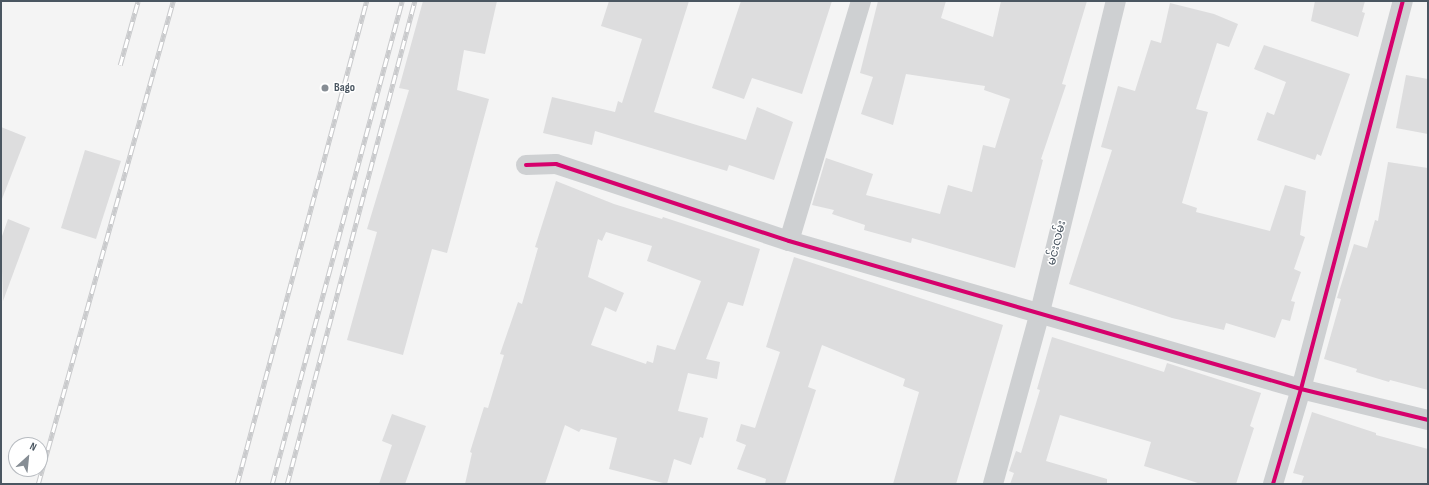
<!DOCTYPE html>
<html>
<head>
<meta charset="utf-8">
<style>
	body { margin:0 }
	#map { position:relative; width:1429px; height:485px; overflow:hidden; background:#f4f4f4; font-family:"Sofia Sans Condensed","Noto Sans Myanmar",sans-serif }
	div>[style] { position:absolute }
	.building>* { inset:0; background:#ddddde }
	.minor>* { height:20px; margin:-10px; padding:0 10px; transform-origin:10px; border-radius:10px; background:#ced0d2 }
	.rail>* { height:4.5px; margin-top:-2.25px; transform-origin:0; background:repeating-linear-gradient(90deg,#fff 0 9px,#c9cacc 0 18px); box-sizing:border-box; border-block:1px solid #c9cacc }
	.cycleway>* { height:4px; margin:-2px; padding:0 2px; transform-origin:2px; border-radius:2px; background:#d6006c }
	.dots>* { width:11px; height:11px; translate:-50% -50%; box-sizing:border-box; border:2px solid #fff; border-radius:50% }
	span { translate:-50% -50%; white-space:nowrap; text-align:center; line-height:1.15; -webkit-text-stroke:3px #fff; paint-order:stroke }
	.poi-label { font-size:12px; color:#4a5661; font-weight:700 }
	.left { translate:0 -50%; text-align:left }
	.street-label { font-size:12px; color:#4a5661 }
	.frame { position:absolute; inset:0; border:2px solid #4a5661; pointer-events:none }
	.north { position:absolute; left:8px; top:437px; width:40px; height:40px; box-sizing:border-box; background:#fff; border:1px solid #b7bbc0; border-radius:50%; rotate:27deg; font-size:11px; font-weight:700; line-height:16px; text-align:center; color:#4a5661 }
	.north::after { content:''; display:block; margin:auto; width:14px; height:18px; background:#868d94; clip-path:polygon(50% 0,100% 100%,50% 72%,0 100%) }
</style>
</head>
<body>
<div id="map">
	<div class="building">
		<div style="clip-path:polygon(423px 1px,497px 1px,485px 54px,464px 50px,457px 90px,489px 99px,447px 253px,432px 249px,403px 355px,347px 340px,377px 232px,367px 229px,409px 90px,399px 88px)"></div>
		<div style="clip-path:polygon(609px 1px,689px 1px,654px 112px,746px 140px,757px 107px,793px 122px,774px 180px,729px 165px,727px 171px,595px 131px,592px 145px,543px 133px,552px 97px,615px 112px,618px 101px,622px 103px,642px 39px,601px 26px)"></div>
		<div style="clip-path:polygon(741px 1px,832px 1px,802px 94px,752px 78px,744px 99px,712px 88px)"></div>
		<div style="clip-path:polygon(878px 1px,946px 1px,941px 18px,993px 37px,1001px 1px,1087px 1px,1062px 84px,1066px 85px,1041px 159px,1043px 160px,1015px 268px,912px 238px,911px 243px,864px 230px,865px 225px,832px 214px,834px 210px,812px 205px,826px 158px,873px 174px,866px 195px,940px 214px,948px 185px,972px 192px,983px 145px,995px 148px,1010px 99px,984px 90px,985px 86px,906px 74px,893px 125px,861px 114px,873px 77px,860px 73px)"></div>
		<div style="clip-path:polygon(1315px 1px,1365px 1px,1362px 12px,1365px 13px,1358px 37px,1311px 21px)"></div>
		<div style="clip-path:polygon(1170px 3px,1214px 14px,1238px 24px,1229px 47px,1217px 43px,1196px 109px,1208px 112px,1182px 203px,1197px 208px,1196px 212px,1270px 231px,1285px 185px,1306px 191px,1300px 235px,1305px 237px,1294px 269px,1301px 272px,1291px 301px,1295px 302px,1290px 321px,1282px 319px,1275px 338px,1226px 323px,1224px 330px,1172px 318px,1069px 284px,1112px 150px,1101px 147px,1118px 86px,1135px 91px,1151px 40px,1161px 43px)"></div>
		<div style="clip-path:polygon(1264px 45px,1350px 74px,1321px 156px,1317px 154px,1315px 160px,1257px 140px,1267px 112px,1274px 115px,1286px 82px,1254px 69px)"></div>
		<div style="clip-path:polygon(1406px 75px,1428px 79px,1428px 134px,1396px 128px)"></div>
		<div style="clip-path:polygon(1px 127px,26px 137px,2px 199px,1px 199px)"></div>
		<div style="clip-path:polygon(85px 150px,121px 161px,96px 239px,61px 228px)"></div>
		<div style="clip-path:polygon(1388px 162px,1428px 168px,1428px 390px,1390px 380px,1389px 382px,1356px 372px,1357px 369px,1324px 359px,1341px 299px,1337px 298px,1354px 244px,1367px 248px,1375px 220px,1378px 221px)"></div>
		<div style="clip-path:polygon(evenodd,556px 181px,614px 204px,662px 219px,663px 217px,760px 249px,743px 306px,728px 302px,706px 359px,720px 362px,717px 379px,688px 373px,678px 411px,708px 418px,703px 438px,700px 437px,691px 465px,674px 459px,667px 484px,609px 469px,617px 438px,581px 429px,579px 432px,565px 425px,545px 484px,465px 484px,472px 453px,470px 452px,484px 407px,488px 408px,504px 355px,500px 354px,518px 302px,522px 304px,538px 248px,535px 247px,556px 181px,606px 232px,652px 246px,647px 261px,701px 281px,675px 350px,657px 345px,653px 363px,647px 361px,646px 364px,591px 345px,605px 307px,616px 312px,624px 293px,588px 277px,598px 239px,602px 241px,606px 232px)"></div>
		<div style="clip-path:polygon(8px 219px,30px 228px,3px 301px,1px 239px)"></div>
		<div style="clip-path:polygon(794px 257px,1003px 325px,956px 484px,893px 484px,919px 392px,903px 386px,905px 379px,822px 345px,808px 387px,816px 390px,785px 484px,765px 484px,766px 479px,737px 469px,746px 445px,736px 441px,741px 424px,755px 428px,780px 352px,766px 347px)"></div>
		<div style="clip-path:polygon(1052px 337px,1164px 372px,1167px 363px,1261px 393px,1250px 426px,1254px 428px,1236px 484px,1201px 484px,1144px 466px,1151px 442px,1060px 415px,1046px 461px,1107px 479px,1107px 484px,1010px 484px,1014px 473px,1009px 471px,1016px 451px,1021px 453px,1040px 390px,1037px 389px)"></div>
		<div style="clip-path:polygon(1312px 412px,1376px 433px,1376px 435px,1428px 449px,1428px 484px,1301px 484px,1304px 476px,1293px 473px)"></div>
		<div style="clip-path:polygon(392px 414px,426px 426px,405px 484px,379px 484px,392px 445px,382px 441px)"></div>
	</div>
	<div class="minor">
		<div style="left:526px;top:165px;width:30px;rotate:-2deg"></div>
		<div style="left:556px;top:164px;width:245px;rotate:18.3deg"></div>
		<div style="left:789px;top:241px;width:533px;rotate:16.12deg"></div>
		<div style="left:1301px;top:389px;width:131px;rotate:13.7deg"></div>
		<div style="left:789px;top:241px;width:251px;rotate:-73.3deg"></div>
		<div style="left:993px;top:484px;width:178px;rotate:-74.7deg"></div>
		<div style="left:1040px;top:312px;width:320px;rotate:-76.3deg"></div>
		<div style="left:1273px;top:484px;width:99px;rotate:-73.6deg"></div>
		<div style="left:1301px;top:389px;width:401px;rotate:-75.3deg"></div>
	</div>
	<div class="rail">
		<div style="left:120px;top:65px;width:66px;rotate:-74.3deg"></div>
		<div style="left:38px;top:484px;width:502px;rotate:-74.38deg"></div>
		<div style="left:237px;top:484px;width:500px;rotate:-75deg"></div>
		<div style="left:272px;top:484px;width:500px;rotate:-74.94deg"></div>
		<div style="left:287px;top:484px;width:500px;rotate:-75.2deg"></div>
	</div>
	<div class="cycleway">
		<div style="left:526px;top:165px;width:30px;rotate:-2deg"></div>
		<div style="left:556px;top:164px;width:245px;rotate:18.3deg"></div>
		<div style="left:789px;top:241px;width:533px;rotate:16.12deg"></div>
		<div style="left:1301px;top:389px;width:131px;rotate:13.7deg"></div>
		<div style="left:1273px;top:484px;width:99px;rotate:-73.6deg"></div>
		<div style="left:1301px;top:389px;width:401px;rotate:-75.3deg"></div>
	</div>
	<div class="dots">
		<div style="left:325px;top:88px;background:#868d94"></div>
	</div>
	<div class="poi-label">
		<span class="left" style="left:334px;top:88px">Bago</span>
	</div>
	<div class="street-label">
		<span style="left:1057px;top:243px;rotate:-76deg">မင်းလမ်း</span>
	</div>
	<div class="frame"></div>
	<div class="north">N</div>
</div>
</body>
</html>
